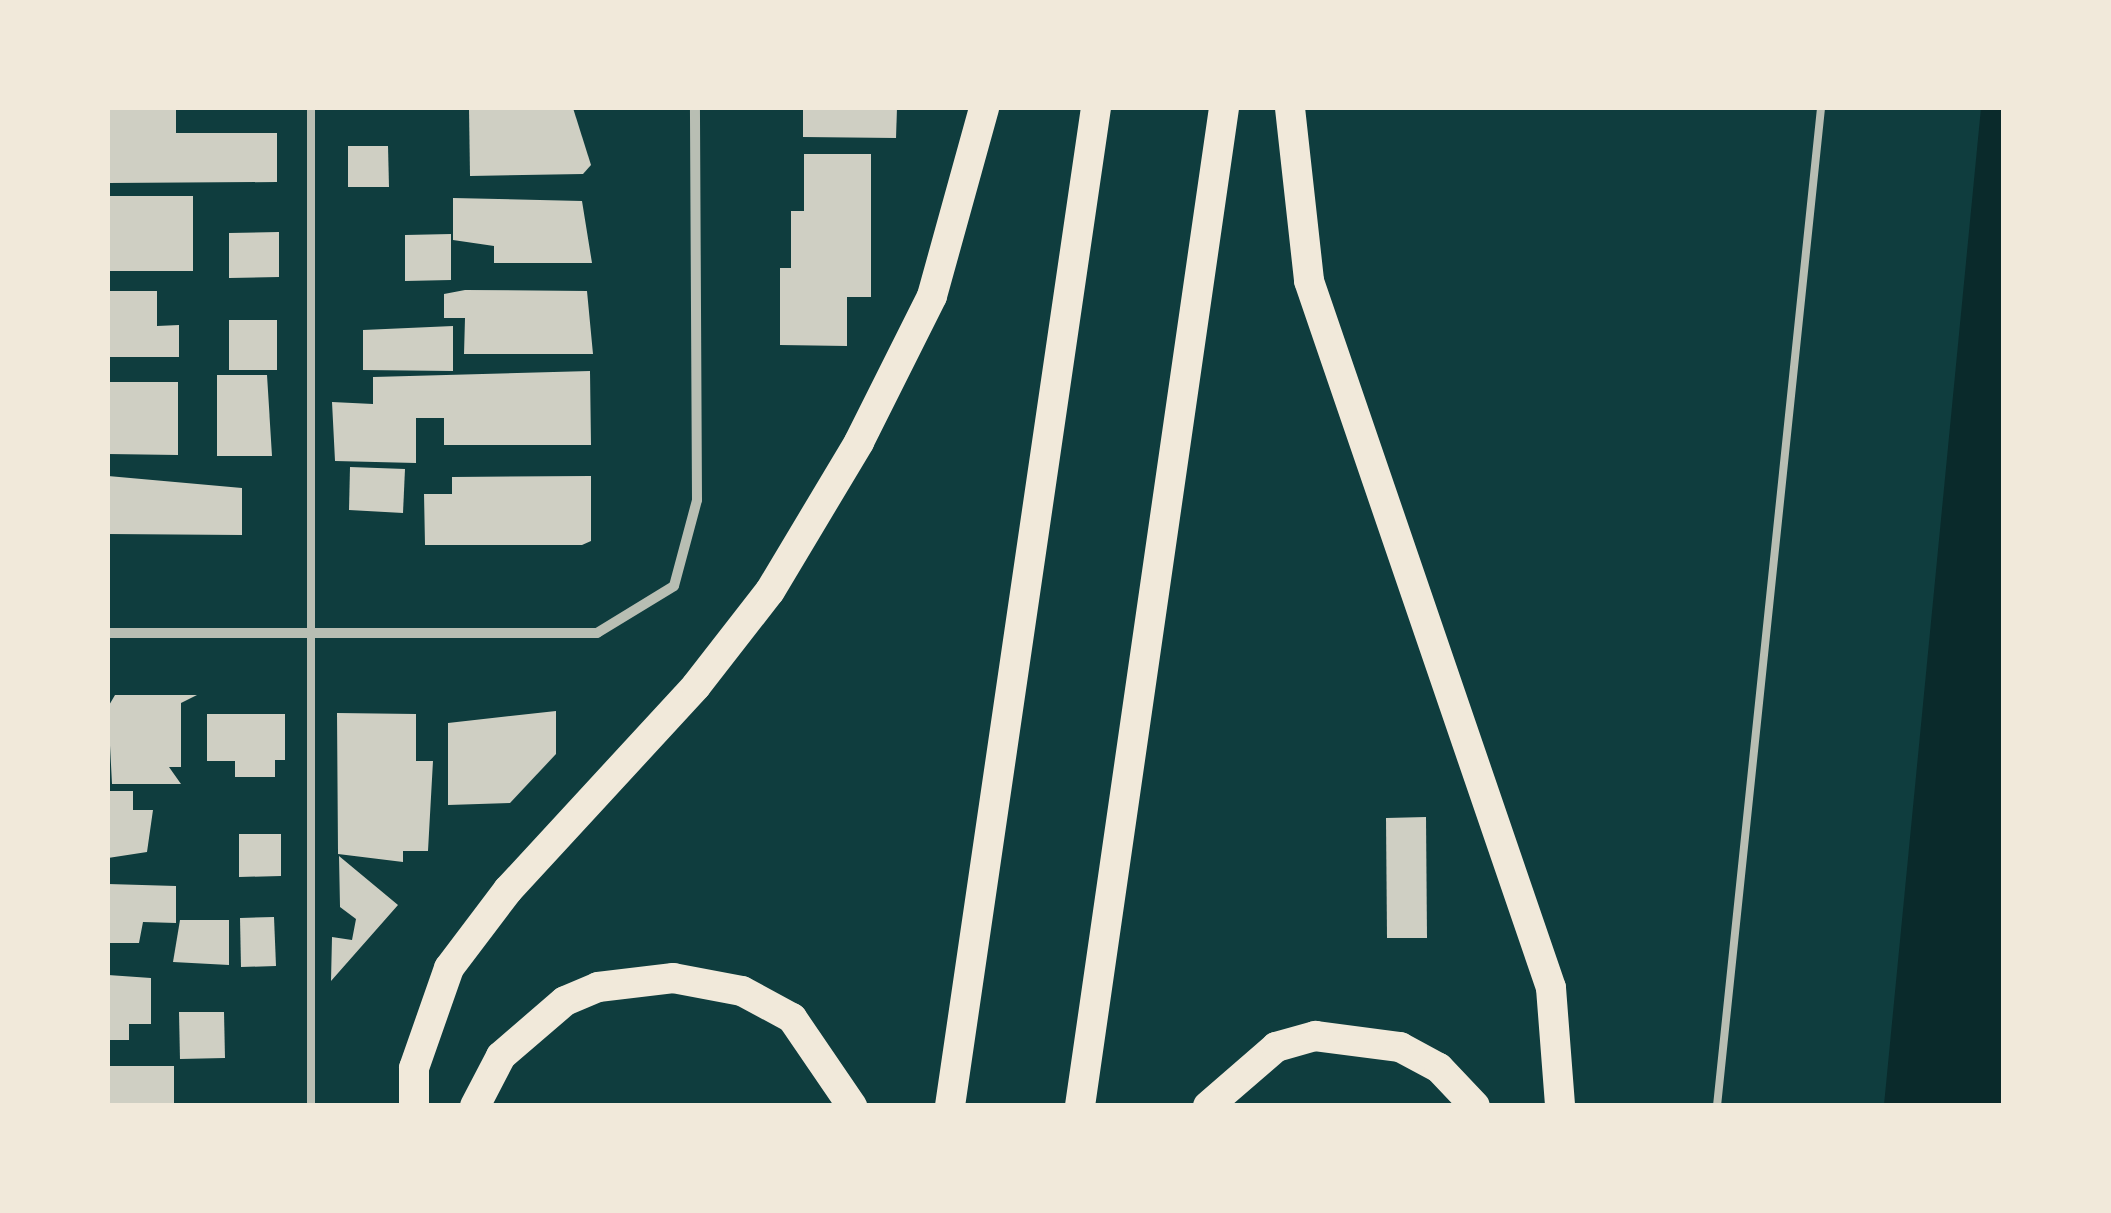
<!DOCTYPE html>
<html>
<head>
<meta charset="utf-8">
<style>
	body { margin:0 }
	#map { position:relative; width:2111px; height:1213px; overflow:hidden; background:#0f3d3e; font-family:Raleway,sans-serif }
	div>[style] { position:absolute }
	.water>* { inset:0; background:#0a2a2b }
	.building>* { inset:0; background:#cfcfc3 }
	.service>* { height:8px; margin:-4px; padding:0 4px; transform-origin:4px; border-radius:4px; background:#b8beb3 }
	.minor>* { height:10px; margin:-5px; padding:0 5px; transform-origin:5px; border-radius:5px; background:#b8beb3 }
	.motorway>* { height:30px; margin:-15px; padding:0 15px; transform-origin:15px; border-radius:15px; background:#f1e9da }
	span { translate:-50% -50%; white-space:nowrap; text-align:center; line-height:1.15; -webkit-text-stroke:8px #f1e9da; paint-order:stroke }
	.frame { position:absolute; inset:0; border:110px solid #f1e9da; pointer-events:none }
</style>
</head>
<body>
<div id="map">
	<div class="water">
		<div style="clip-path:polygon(1981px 108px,2004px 108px,2003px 1105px,1884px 1105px)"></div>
	</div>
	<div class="building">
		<div style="clip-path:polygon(108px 108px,176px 108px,176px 133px,277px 133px,277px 182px,108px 183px)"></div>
		<div style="clip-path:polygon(469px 108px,573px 108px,591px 165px,583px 174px,470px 176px)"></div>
		<div style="clip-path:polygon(803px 108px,897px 108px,896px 138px,803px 137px)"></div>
		<div style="clip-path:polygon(348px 146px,388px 146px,389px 187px,348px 187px)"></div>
		<div style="clip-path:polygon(804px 154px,871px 154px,871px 297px,847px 297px,847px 346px,780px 345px,780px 268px,791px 268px,791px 211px,804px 211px)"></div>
		<div style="clip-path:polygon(108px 196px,193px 196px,193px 271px,108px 271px)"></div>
		<div style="clip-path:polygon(453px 198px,582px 201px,592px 263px,494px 263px,494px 246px,453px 240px)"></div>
		<div style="clip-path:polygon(279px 232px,279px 277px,229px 278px,229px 233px)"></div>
		<div style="clip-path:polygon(451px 234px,451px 280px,405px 281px,405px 235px)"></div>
		<div style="clip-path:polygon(465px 290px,587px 291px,593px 354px,464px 354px,465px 318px,444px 318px,444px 294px)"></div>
		<div style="clip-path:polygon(108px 291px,157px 291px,157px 326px,179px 325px,179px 357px,108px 357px)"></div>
		<div style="clip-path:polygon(229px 320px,277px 320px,277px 370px,229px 370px)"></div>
		<div style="clip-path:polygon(453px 326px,453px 371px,363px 370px,363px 330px)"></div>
		<div style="clip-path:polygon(590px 371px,591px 445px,444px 445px,444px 418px,416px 418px,416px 463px,335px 461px,332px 402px,373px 404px,373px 377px)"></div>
		<div style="clip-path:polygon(217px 375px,267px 375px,272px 456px,217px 456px)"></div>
		<div style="clip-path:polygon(108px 382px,178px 382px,178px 455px,108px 454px)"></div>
		<div style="clip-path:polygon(350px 467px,405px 469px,403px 513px,349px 510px)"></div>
		<div style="clip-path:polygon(108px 476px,242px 488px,242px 535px,108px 534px)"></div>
		<div style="clip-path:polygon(591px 476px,591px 541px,582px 545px,425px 545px,424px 494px,452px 494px,452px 477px)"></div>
		<div style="clip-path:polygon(115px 695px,197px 695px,181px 703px,181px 767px,169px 767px,181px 784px,112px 784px,108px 707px)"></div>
		<div style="clip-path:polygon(556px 711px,556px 754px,510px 803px,448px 805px,448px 723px)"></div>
		<div style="clip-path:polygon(337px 713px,416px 714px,416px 761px,433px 761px,428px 851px,403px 851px,403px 862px,338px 854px)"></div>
		<div style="clip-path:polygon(207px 714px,285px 714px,285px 760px,275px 760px,275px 777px,235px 777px,235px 761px,207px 761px)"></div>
		<div style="clip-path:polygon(108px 791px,133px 791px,133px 810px,153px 810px,147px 852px,108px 858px)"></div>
		<div style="clip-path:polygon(1426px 817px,1427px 938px,1387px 938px,1386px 818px)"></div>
		<div style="clip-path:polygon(239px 834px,281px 834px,281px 876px,239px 877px)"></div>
		<div style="clip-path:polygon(339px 856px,398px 905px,331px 981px,332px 937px,352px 940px,356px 919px,340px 907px)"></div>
		<div style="clip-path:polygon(108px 884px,176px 886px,176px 923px,143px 922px,139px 943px,108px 943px)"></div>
		<div style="clip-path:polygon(274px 917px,276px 966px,241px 967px,240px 918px)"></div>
		<div style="clip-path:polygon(180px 920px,229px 920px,229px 965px,173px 962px)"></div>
		<div style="clip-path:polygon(108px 975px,151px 978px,151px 1024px,129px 1024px,129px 1040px,108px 1040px)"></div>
		<div style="clip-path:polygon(179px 1012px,224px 1012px,225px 1058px,180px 1059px)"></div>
		<div style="clip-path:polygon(108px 1066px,174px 1066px,174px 1106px,108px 1106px)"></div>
	</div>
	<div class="service">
		<div style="left:311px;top:108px;width:998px;rotate:90deg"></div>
		<div style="left:1717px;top:1106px;width:1003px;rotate:-84.05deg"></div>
	</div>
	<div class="minor">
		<div style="left:108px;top:633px;width:489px"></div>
		<div style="left:597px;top:633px;width:90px;rotate:-31.4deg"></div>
		<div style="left:674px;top:586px;width:89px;rotate:-75deg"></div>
		<div style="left:697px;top:500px;width:392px;rotate:-90.3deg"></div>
	</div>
	<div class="motorway">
		<div style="left:1290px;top:108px;width:174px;rotate:83.7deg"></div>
		<div style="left:1309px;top:281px;width:747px;rotate:71.1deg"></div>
		<div style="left:1551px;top:988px;width:118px;rotate:85.6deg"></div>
		<div style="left:414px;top:1106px;width:38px;rotate:-90deg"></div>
		<div style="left:414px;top:1068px;width:106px;rotate:-70.7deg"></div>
		<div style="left:449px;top:968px;width:98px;rotate:-52.9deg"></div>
		<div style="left:508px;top:890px;width:277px;rotate:-47.3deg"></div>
		<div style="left:696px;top:686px;width:120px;rotate:-52.1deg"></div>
		<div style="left:770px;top:591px;width:174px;rotate:-59.1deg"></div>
		<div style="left:859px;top:442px;width:163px;rotate:-63.4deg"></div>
		<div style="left:932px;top:296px;width:195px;rotate:-74.5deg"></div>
		<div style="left:475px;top:1106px;width:56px;rotate:-62.5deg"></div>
		<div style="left:501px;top:1056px;width:84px;rotate:-40.7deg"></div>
		<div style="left:565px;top:1001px;width:36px;rotate:-23deg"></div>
		<div style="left:598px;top:987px;width:76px;rotate:-6.8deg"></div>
		<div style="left:673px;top:978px;width:70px;rotate:10.7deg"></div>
		<div style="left:742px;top:991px;width:57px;rotate:28.4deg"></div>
		<div style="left:792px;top:1018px;width:107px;rotate:55.7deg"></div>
		<div style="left:950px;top:1106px;width:1009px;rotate:-81.68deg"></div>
		<div style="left:1080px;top:1106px;width:1008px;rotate:-81.79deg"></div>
		<div style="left:1208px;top:1106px;width:90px;rotate:-40.9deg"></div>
		<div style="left:1276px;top:1047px;width:41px;rotate:-15.8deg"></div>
		<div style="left:1315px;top:1036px;width:86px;rotate:7.4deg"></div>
		<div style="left:1400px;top:1047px;width:44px;rotate:28.3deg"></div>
		<div style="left:1439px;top:1068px;width:52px;rotate:46.5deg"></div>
	</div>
	<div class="frame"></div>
</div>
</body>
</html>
